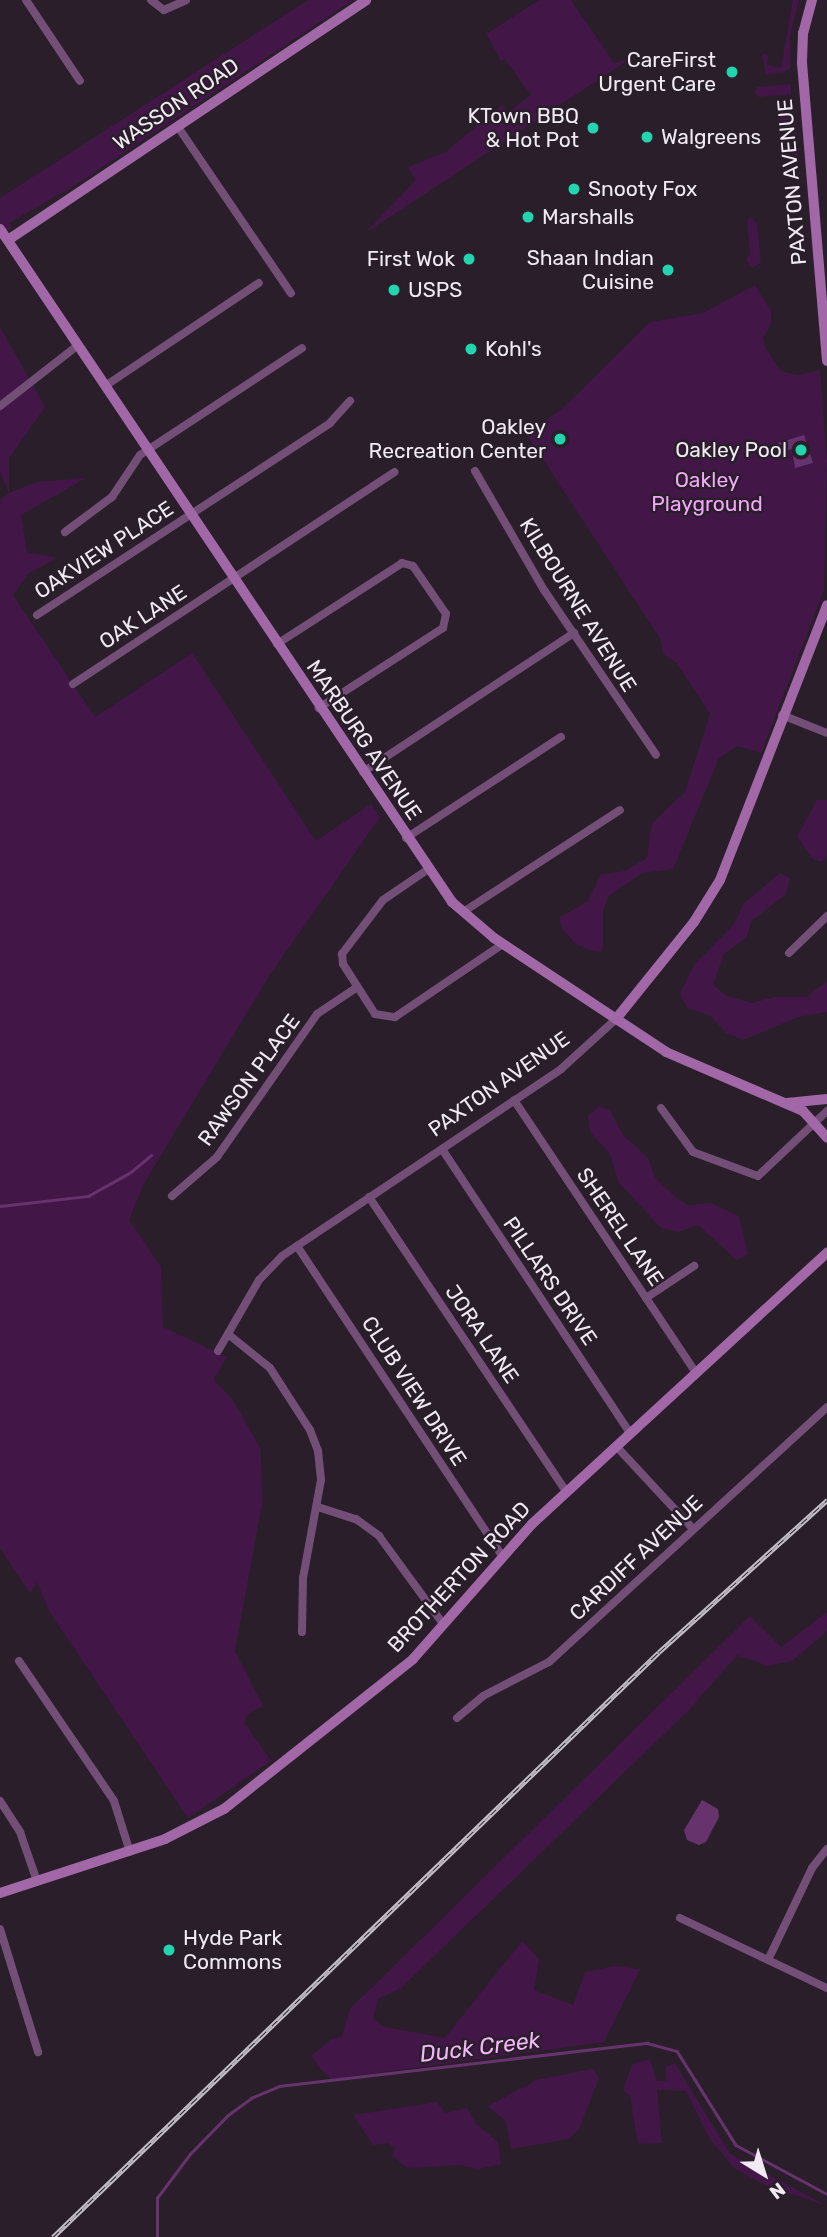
<!DOCTYPE html>
<html>
<head>
<meta charset="utf-8">
<style>
	body { margin:0 }
	#map { position:relative; width:827px; height:2237px; overflow:hidden; background:#291e2a; font-family:Rubik,sans-serif }
	div>[style] { position:absolute }
	.green>* { inset:0; background:#421748 }
	.water>* { inset:0; background:#67336d }
	.stream>* { height:2.5px; margin:-1.25px; padding:0 1.25px; transform-origin:1.25px; border-radius:1.25px; background:#67336d }
	.street>* { height:8px; margin:-4px; padding:0 4px; transform-origin:4px; border-radius:4px; background:#734f77 }
	.secondary>* { height:10px; margin:-5px; padding:0 5px; transform-origin:5px; border-radius:5px; background:#a167a7 }
	.rail>* { height:5px; margin-top:-2.5px; transform-origin:0; background:repeating-linear-gradient(90deg,#291e2a 0 8px,#c5bec6 0 16px); box-sizing:border-box; border-block:2px solid #c5bec6 }
	.dots>* { width:19px; height:19px; translate:-50% -50%; box-sizing:border-box; border:4px solid #291e2a; border-radius:50% }
	span { translate:-50% -50%; white-space:nowrap; text-align:center; line-height:1.15; -webkit-text-stroke:5px #291e2a; paint-order:stroke }
	.poi-label { font-size:21px; color:#f1eaf2 }
	.right { translate:-100% -50%; text-align:right }
	.left { translate:0 -50%; text-align:left }
	.street-label { font-size:21px; color:#f1eaf2 }
	.park-label { font-size:21px; color:#f3a7fb }
	.water-label { font-size:23px; color:#f3b6f9; font-style:italic }
	.north { position:absolute; left:729px; top:2139px; width:70px; height:70px; -webkit-text-stroke:5px #291e2a; paint-order:stroke; rotate:142deg; font-size:19px; font-weight:700; line-height:28px; text-align:center; color:#f1eaf2 }
	.north::after { content:''; display:block; margin:auto; width:24px; height:32px; background:#f1eaf2; clip-path:polygon(50% 0,100% 100%,50% 72%,0 100%) }
</style>
</head>
<body>
<div id="map">
	<div class="green">
		<div style="clip-path:polygon(308px 0,353px 0,77px 184px,9px 223px,12px 228px,0 236px,0 198px)"></div>
		<div style="clip-path:polygon(539px 0,571px 0,614px 63px,630px 59px,365px 233px,416px 180px,408px 167px,446px 152px,502px 105px,508px 112px,531px 95px,505px 59px,501px 61px,485px 31px,488px 33px)"></div>
		<div style="clip-path:polygon(793px 0,799px 0,790px 36px,790px 68px,783px 73px,766px 74px,762px 54px,768px 55px,767px 65px,781px 68px)"></div>
		<div style="clip-path:polygon(791px 84px,791px 94px,759px 97px,754px 92px,758px 87px)"></div>
		<div style="clip-path:polygon(794px 106px,799px 163px,795px 171px,791px 138px,779px 120px,779px 107px)"></div>
		<div style="clip-path:polygon(751px 217px,757px 224px,761px 262px,753px 268px,746px 260px,750px 253px,747px 221px)"></div>
		<div style="clip-path:polygon(755px 285px,771px 311px,771px 325px,763px 338px,765px 347px,781px 371px,798px 375px,820px 370px,827px 461px,824px 590px,761px 753px,738px 746px,719px 758px,673px 869px,642px 873px,609px 896px,603px 910px,603px 946px,601px 952px,592px 951px,576px 944px,562px 929px,559px 918px,588px 901px,601px 874px,625px 871px,647px 858px,652px 823px,685px 792px,710px 714px,677px 663px,663px 654px,660px 638px,527px 435px,565px 406px,650px 322px,703px 313px)"></div>
		<div style="clip-path:polygon(0 327px,45px 407px,9px 458px,9px 493px,36px 482px,86px 478px,21px 515px,27px 552px,57px 558px,29px 573px,13px 595px,95px 717px,192px 653px,316px 841px,371px 804px,380px 817px,269px 976px,143px 1185px,129px 1220px,161px 1267px,163px 1327px,227px 1357px,213px 1380px,234px 1401px,261px 1450px,262px 1504px,235px 1651px,263px 1706px,246px 1716px,245px 1723px,271px 1761px,188px 1818px,49px 1611px,37px 1582px,30px 1593px,0 1548px,0 500px,9px 493px,0 471px)"></div>
		<div style="clip-path:polygon(817px 800px,827px 800px,827px 856px,822px 862px,814px 860px,797px 837px)"></div>
		<div style="clip-path:polygon(780px 873px,790px 878px,786px 895px,752px 920px,746px 938px,724px 954px,713px 985px,727px 996px,752px 1003px,774px 997px,806px 997px,827px 982px,827px 1012px,798px 1017px,743px 1040px,726px 1033px,711px 1016px,687px 1008px,680px 993px,695px 964px,734px 924px,744px 903px)"></div>
		<div style="clip-path:polygon(599px 1106px,610px 1111px,624px 1136px,648px 1158px,655px 1178px,679px 1200px,689px 1205px,710px 1203px,739px 1216px,748px 1254px,737px 1260px,698px 1225px,678px 1232px,661px 1228px,619px 1183px,610px 1154px,590px 1132px,588px 1115px)"></div>
		<div style="clip-path:polygon(827px 1612px,827px 1631px,792px 1661px,768px 1666px,737px 1655px,690px 1709px,401px 1988px,378px 1999px,373px 2018px,385px 2027px,445px 2038px,522px 1941px,539px 1959px,534px 1990px,573px 2005px,585px 1972px,615px 1966px,640px 1969px,604px 2042px,331px 2079px,319px 2067px,312px 2055px,331px 2039px,342px 2037px,350px 2009px,750px 1616px,781px 1647px)"></div>
		<div style="clip-path:polygon(650px 2059px,657px 2081px,666px 2081px,666px 2067px,675px 2063px,730px 2154px,825px 2205px,768px 2186px,735px 2169px,709px 2138px,686px 2091px,657px 2090px,662px 2143px,638px 2144px,630px 2096px,623px 2090px,632px 2064px)"></div>
		<div style="clip-path:polygon(592px 2069px,599px 2078px,580px 2127px,569px 2139px,511px 2149px,506px 2121px,488px 2106px,537px 2080px)"></div>
		<div style="clip-path:polygon(437px 2102px,445px 2113px,467px 2108px,476px 2124px,498px 2142px,501px 2164px,479px 2169px,460px 2165px,408px 2168px,392px 2156px,395px 2148px,388px 2143px,373px 2145px,353px 2115px)"></div>
	</div>
	<div class="water">
		<div style="clip-path:polygon(804px 435px,813px 463px,795px 468px,792px 449px,780px 452px,778px 443px)"></div>
		<div style="clip-path:polygon(702px 1800px,718px 1809px,719px 1817px,706px 1842px,699px 1845px,687px 1840px,684px 1830px)"></div>
	</div>
	<div class="stream">
		<div style="left:0;top:1206px;width:89px;rotate:-6.5deg"></div>
		<div style="left:88px;top:1196px;width:49px;rotate:-29.2deg"></div>
		<div style="left:131px;top:1172px;width:26px;rotate:-40deg"></div>
		<div style="left:157px;top:2237px;width:39px;rotate:-90deg"></div>
		<div style="left:157px;top:2198px;width:55px;rotate:-53.1deg"></div>
		<div style="left:190px;top:2154px;width:54px;rotate:-45.7deg"></div>
		<div style="left:228px;top:2115px;width:29px;rotate:-36deg"></div>
		<div style="left:251px;top:2098px;width:30px;rotate:-23deg"></div>
		<div style="left:279px;top:2086px;width:371px;rotate:-6.7deg"></div>
		<div style="left:647px;top:2043px;width:31px;rotate:15deg"></div>
		<div style="left:677px;top:2051px;width:111px;rotate:57.9deg"></div>
		<div style="left:736px;top:2145px;width:103px;rotate:28.3deg"></div>
	</div>
	<div class="street">
		<div style="left:26px;top:0;width:97px;rotate:56.3deg"></div>
		<div style="left:151px;top:0;width:16px;rotate:38deg"></div>
		<div style="left:164px;top:10px;width:24px;rotate:-24deg"></div>
		<div style="left:178px;top:127px;width:201px;rotate:55.8deg"></div>
		<div style="left:105px;top:386px;width:185px;rotate:-33.8deg"></div>
		<div style="left:0;top:406px;width:99px;rotate:-38deg"></div>
		<div style="left:475px;top:471px;width:138px;rotate:59.9deg"></div>
		<div style="left:544px;top:590px;width:199px;rotate:55.8deg"></div>
		<div style="left:65px;top:532px;width:59px;rotate:-36.7deg"></div>
		<div style="left:112px;top:497px;width:50px;rotate:-56.3deg"></div>
		<div style="left:140px;top:455px;width:194px;rotate:-33.4deg"></div>
		<div style="left:37px;top:615px;width:350px;rotate:-33.2deg"></div>
		<div style="left:330px;top:423px;width:30px;rotate:-48deg"></div>
		<div style="left:277px;top:644px;width:149px;rotate:-32.9deg"></div>
		<div style="left:402px;top:563px;width:11px;rotate:15deg"></div>
		<div style="left:413px;top:566px;width:58px;rotate:55.5deg"></div>
		<div style="left:446px;top:614px;width:14px;rotate:102deg"></div>
		<div style="left:443px;top:628px;width:148px;rotate:147.2deg"></div>
		<div style="left:73px;top:684px;width:385px;rotate:-33.4deg"></div>
		<div style="left:782px;top:715px;width:48px;rotate:21.8deg"></div>
		<div style="left:363px;top:772px;width:253px;rotate:-33.4deg"></div>
		<div style="left:406px;top:838px;width:185px;rotate:-33.1deg"></div>
		<div style="left:427px;top:870px;width:53px;rotate:145.7deg"></div>
		<div style="left:383px;top:900px;width:68px;rotate:127.2deg"></div>
		<div style="left:342px;top:954px;width:10px;rotate:84deg"></div>
		<div style="left:343px;top:964px;width:59px;rotate:57.4deg"></div>
		<div style="left:375px;top:1014px;width:20px;rotate:9deg"></div>
		<div style="left:395px;top:1017px;width:130px;rotate:-34.1deg"></div>
		<div style="left:463px;top:912px;width:187px;rotate:-33deg"></div>
		<div style="left:789px;top:953px;width:53px;rotate:-44.2deg"></div>
		<div style="left:514px;top:1100px;width:328px;rotate:56.3deg"></div>
		<div style="left:661px;top:1108px;width:54px;rotate:54deg"></div>
		<div style="left:693px;top:1152px;width:69px;rotate:20.3deg"></div>
		<div style="left:758px;top:1176px;width:95px;rotate:-43.3deg"></div>
		<div style="left:442px;top:1149px;width:341px;rotate:56.5deg"></div>
		<div style="left:172px;top:1196px;width:60px;rotate:-40.9deg"></div>
		<div style="left:217px;top:1157px;width:174px;rotate:-55deg"></div>
		<div style="left:317px;top:1014px;width:47px;rotate:-33.7deg"></div>
		<div style="left:369px;top:1197px;width:354px;rotate:56.2deg"></div>
		<div style="left:297px;top:1246px;width:372px;rotate:56.5deg"></div>
		<div style="left:646px;top:1298px;width:58px;rotate:-33.7deg"></div>
		<div style="left:228px;top:1334px;width:54px;rotate:39deg"></div>
		<div style="left:270px;top:1368px;width:74px;rotate:57.2deg"></div>
		<div style="left:310px;top:1430px;width:22px;rotate:69deg"></div>
		<div style="left:318px;top:1451px;width:29px;rotate:84deg"></div>
		<div style="left:321px;top:1480px;width:100px;rotate:100.4deg"></div>
		<div style="left:303px;top:1578px;width:54px;rotate:91.1deg"></div>
		<div style="left:218px;top:1351px;width:82px;rotate:-60deg"></div>
		<div style="left:259px;top:1280px;width:33px;rotate:-46deg"></div>
		<div style="left:282px;top:1256px;width:336px;rotate:-33.8deg"></div>
		<div style="left:561px;top:1069px;width:74px;rotate:-42.3deg"></div>
		<div style="left:616px;top:1446px;width:113px;rotate:47.1deg"></div>
		<div style="left:318px;top:1507px;width:40px;rotate:18deg"></div>
		<div style="left:356px;top:1519px;width:29px;rotate:36deg"></div>
		<div style="left:379px;top:1536px;width:110px;rotate:53.9deg"></div>
		<div style="left:19px;top:1661px;width:169px;rotate:55.8deg"></div>
		<div style="left:114px;top:1801px;width:53px;rotate:72.6deg"></div>
		<div style="left:457px;top:1718px;width:34px;rotate:-40deg"></div>
		<div style="left:483px;top:1696px;width:74px;rotate:-27.3deg"></div>
		<div style="left:549px;top:1662px;width:377px;rotate:-42.5deg"></div>
		<div style="left:0;top:1801px;width:37px;rotate:57deg"></div>
		<div style="left:20px;top:1832px;width:52px;rotate:70.9deg"></div>
		<div style="left:680px;top:1918px;width:163px;rotate:25.5deg"></div>
		<div style="left:0;top:1929px;width:129px;rotate:72.8deg"></div>
		<div style="left:768px;top:1960px;width:102px;rotate:-64.4deg"></div>
		<div style="left:812px;top:1868px;width:24px;rotate:-52deg"></div>
	</div>
	<div class="secondary">
		<div style="left:812px;top:0;width:34px;rotate:105deg"></div>
		<div style="left:803px;top:33px;width:30px;rotate:92deg"></div>
		<div style="left:802px;top:63px;width:299px;rotate:85.2deg"></div>
		<div style="left:0;top:229px;width:811px;rotate:56.11deg"></div>
		<div style="left:452px;top:902px;width:55px;rotate:40.6deg"></div>
		<div style="left:494px;top:938px;width:206px;rotate:33.5deg"></div>
		<div style="left:666px;top:1052px;width:149px;rotate:23.3deg"></div>
		<div style="left:803px;top:1111px;width:36px;rotate:48deg"></div>
		<div style="left:8px;top:240px;width:431px;rotate:-33.8deg"></div>
		<div style="left:616px;top:1019px;width:124px;rotate:-51.2deg"></div>
		<div style="left:694px;top:922px;width:49px;rotate:-58.2deg"></div>
		<div style="left:720px;top:880px;width:295px;rotate:-68.7deg"></div>
		<div style="left:787px;top:1103px;width:40px;rotate:-5.7deg"></div>
		<div style="left:0;top:1893px;width:174px;rotate:-18.1deg"></div>
		<div style="left:165px;top:1839px;width:66px;rotate:-27deg"></div>
		<div style="left:224px;top:1809px;width:241px;rotate:-38.4deg"></div>
		<div style="left:413px;top:1659px;width:180px;rotate:-48.6deg"></div>
		<div style="left:532px;top:1524px;width:401px;rotate:-42.6deg"></div>
	</div>
	<div class="rail">
		<div style="left:53px;top:2237px;width:842px;rotate:-43.99deg"></div>
		<div style="left:659px;top:1652px;width:227px;rotate:-42.1deg"></div>
	</div>
	<div class="dots">
		<div style="left:732px;top:72px;background:#22d5af"></div>
		<div style="left:593px;top:128px;background:#22d5af"></div>
		<div style="left:647px;top:137px;background:#22d5af"></div>
		<div style="left:574px;top:189px;background:#22d5af"></div>
		<div style="left:528px;top:217px;background:#22d5af"></div>
		<div style="left:469px;top:259px;background:#22d5af"></div>
		<div style="left:668px;top:270px;background:#22d5af"></div>
		<div style="left:394px;top:290px;background:#22d5af"></div>
		<div style="left:471px;top:349px;background:#22d5af"></div>
		<div style="left:560px;top:439px;background:#22d5af"></div>
		<div style="left:801px;top:450px;background:#22d5af"></div>
		<div style="left:169px;top:1950px;background:#22d5af"></div>
	</div>
	<div class="poi-label">
		<span class="right" style="left:716px;top:72px">CareFirst<br>Urgent Care</span>
		<span class="right" style="left:579px;top:128px">KTown BBQ<br>&amp; Hot Pot</span>
		<span class="left" style="left:661px;top:137px">Walgreens</span>
		<span class="left" style="left:588px;top:189px">Snooty Fox</span>
		<span class="left" style="left:542px;top:217px">Marshalls</span>
		<span class="right" style="left:654px;top:270px">Shaan Indian<br>Cuisine</span>
		<span class="right" style="left:455px;top:259px">First Wok</span>
		<span class="left" style="left:408px;top:290px">USPS</span>
		<span class="left" style="left:485px;top:349px">Kohl's</span>
		<span class="right" style="left:546px;top:439px">Oakley<br>Recreation Center</span>
		<span class="right" style="left:787px;top:450px">Oakley Pool</span>
		<span class="left" style="left:183px;top:1950px">Hyde Park<br>Commons</span>
	</div>
	<div class="street-label">
		<span style="left:176px;top:104px;rotate:-34deg">WASSON ROAD</span>
		<span style="left:792px;top:182px;rotate:-95deg">PAXTON AVENUE</span>
		<span style="left:104px;top:550px;rotate:-33deg">OAKVIEW PLACE</span>
		<span style="left:578px;top:605px;rotate:58deg">KILBOURNE AVENUE</span>
		<span style="left:143px;top:617px;rotate:-33deg">OAK LANE</span>
		<span style="left:364px;top:740px;rotate:56deg">MARBURG AVENUE</span>
		<span style="left:249px;top:1080px;rotate:-54deg">RAWSON PLACE</span>
		<span style="left:499px;top:1084px;rotate:-35deg">PAXTON AVENUE</span>
		<span style="left:620px;top:1227px;rotate:56deg">SHEREL LANE</span>
		<span style="left:550px;top:1281px;rotate:56deg">PILLARS DRIVE</span>
		<span style="left:482px;top:1334px;rotate:56deg">JORA LANE</span>
		<span style="left:414px;top:1391px;rotate:57deg">CLUB VIEW DRIVE</span>
		<span style="left:636px;top:1558px;rotate:-43deg">CARDIFF AVENUE</span>
		<span style="left:459px;top:1577px;rotate:-47deg">BROTHERTON ROAD</span>
	</div>
	<div class="park-label">
		<span style="left:707px;top:492px">Oakley<br>Playground</span>
	</div>
	<div class="water-label">
		<span style="left:480px;top:2047px;rotate:-7deg">Duck Creek</span>
	</div>
	<div class="north">N</div>
</div>
</body>
</html>
